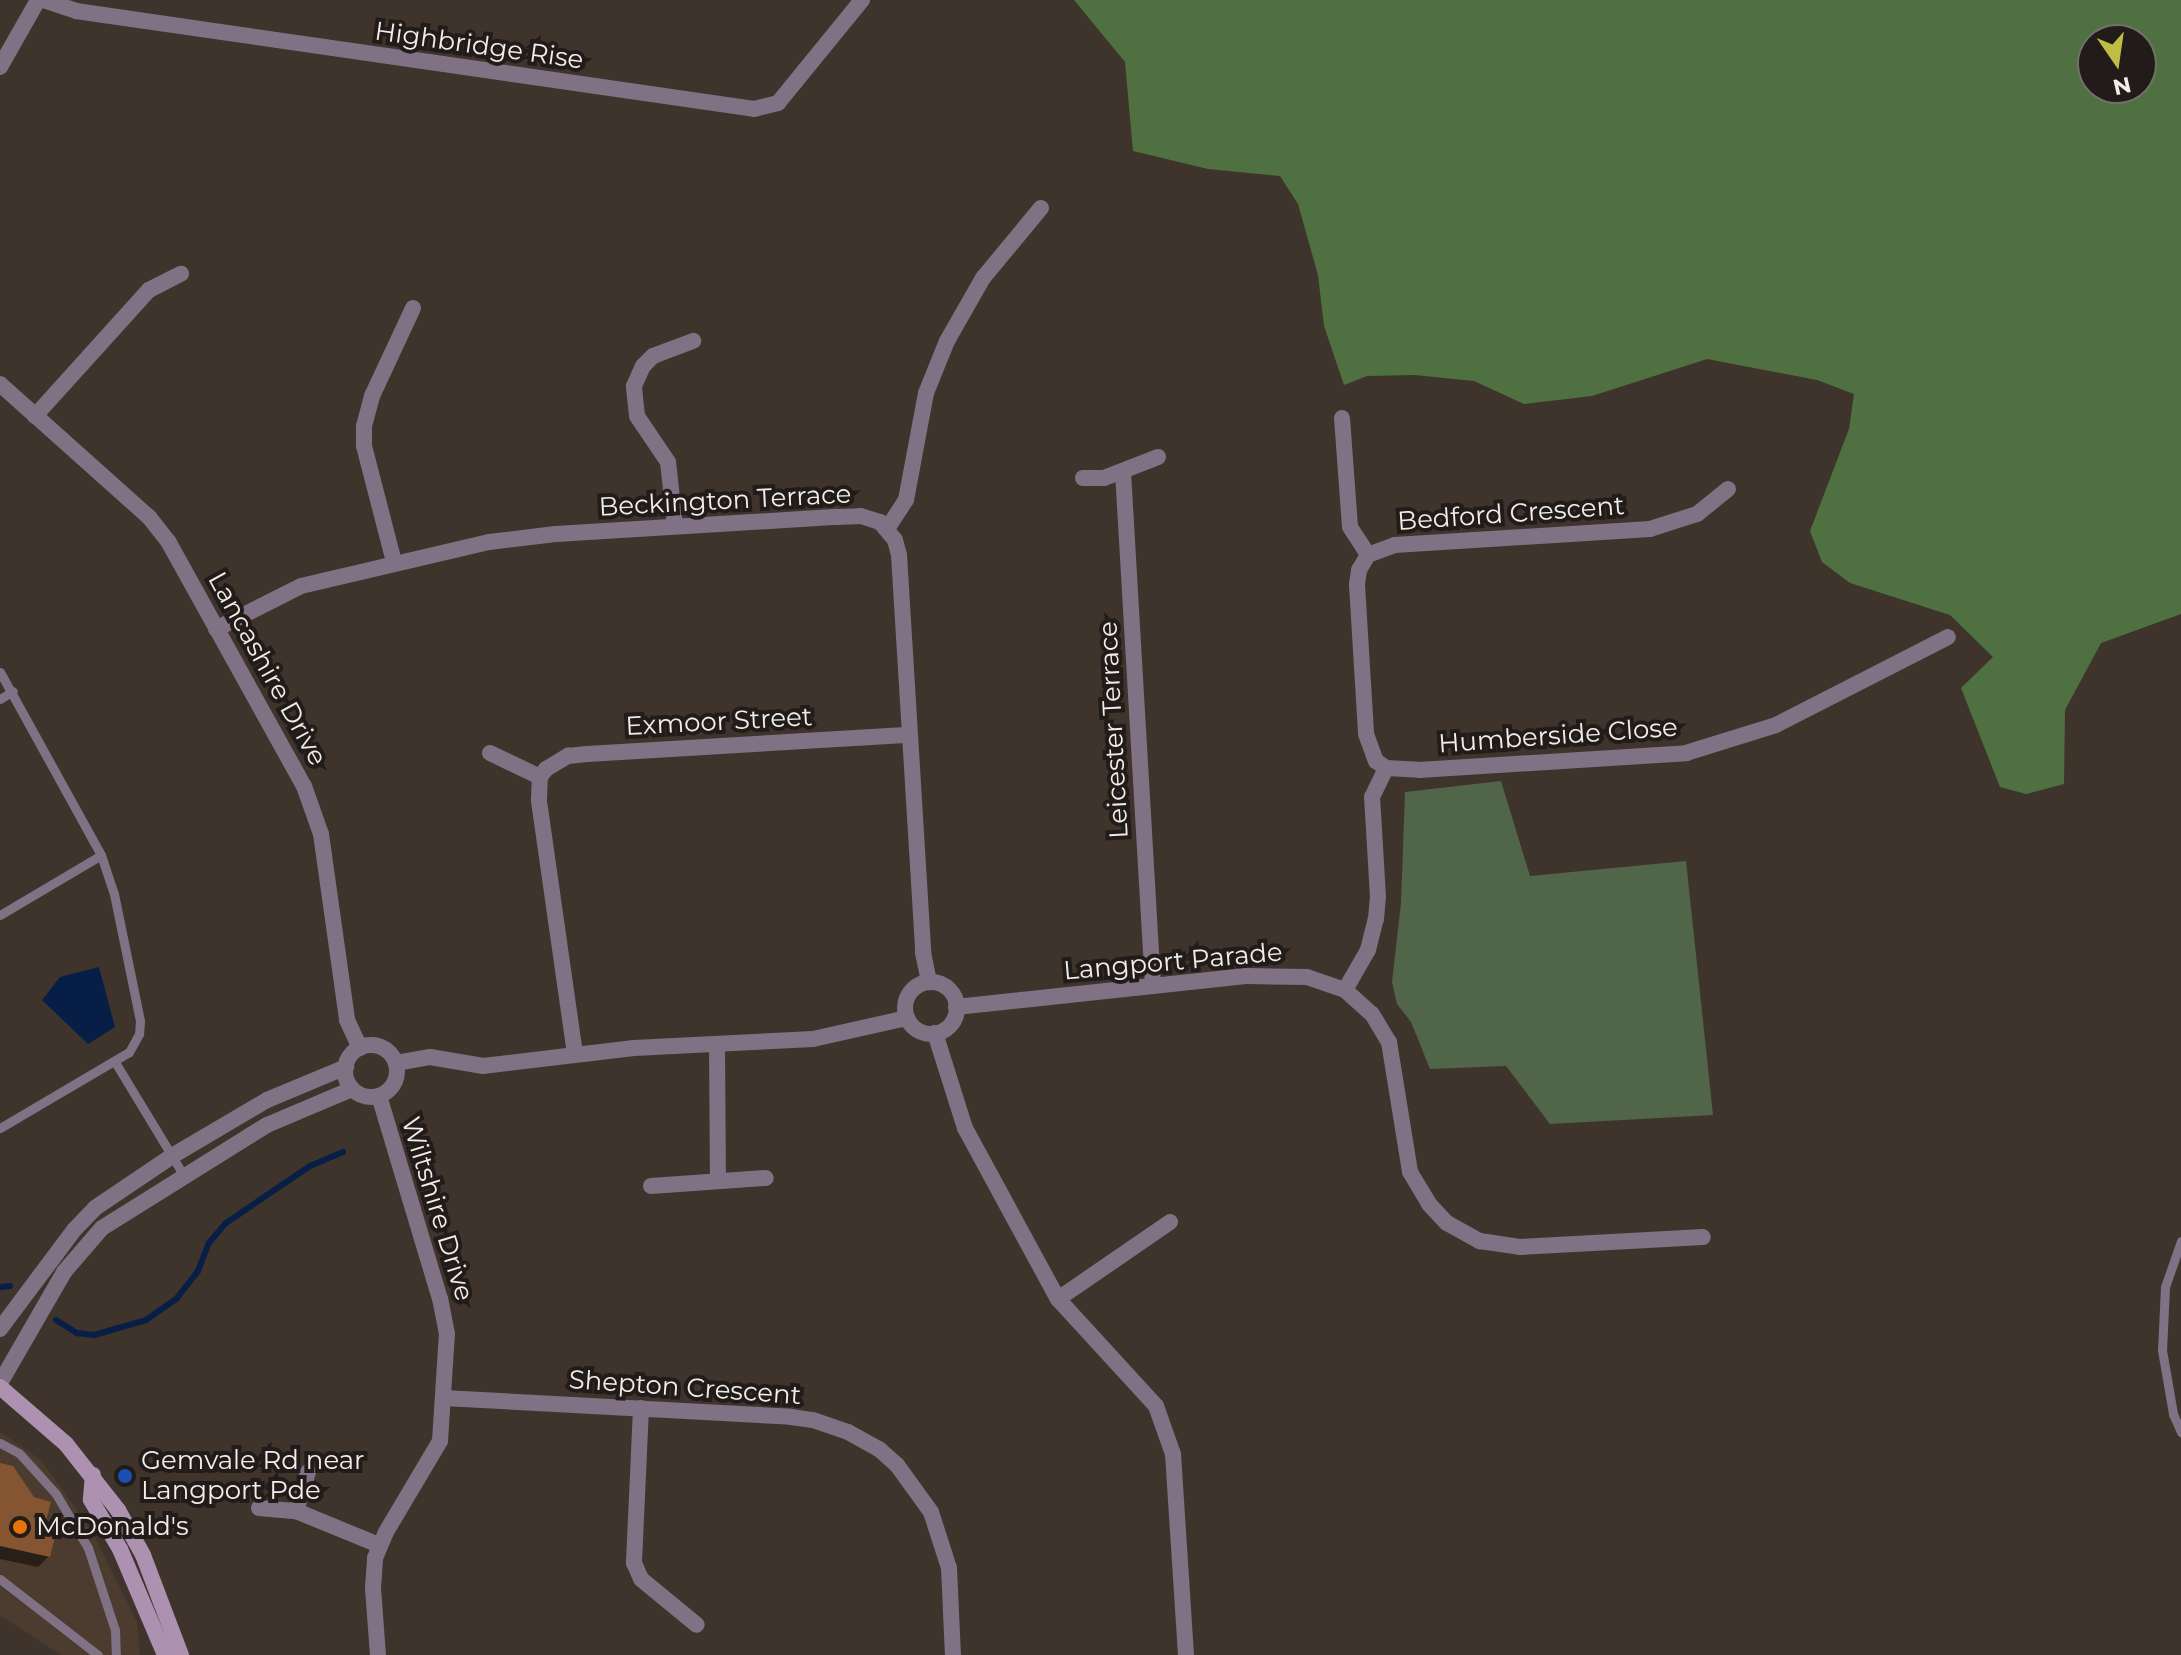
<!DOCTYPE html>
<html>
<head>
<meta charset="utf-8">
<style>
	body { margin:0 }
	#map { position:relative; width:2181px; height:1655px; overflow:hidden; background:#3f342c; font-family:Montserrat,sans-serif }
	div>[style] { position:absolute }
	.built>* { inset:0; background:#4c3b2f }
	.green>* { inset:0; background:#516549 }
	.forest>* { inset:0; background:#4f7141 }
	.water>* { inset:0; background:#071e47 }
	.shadow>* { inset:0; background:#0007 }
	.stream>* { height:6px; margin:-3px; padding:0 3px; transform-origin:3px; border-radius:3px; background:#071e47 }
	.building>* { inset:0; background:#845530 }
	.lane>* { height:9px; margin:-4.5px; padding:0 4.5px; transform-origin:4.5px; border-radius:4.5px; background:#817185 }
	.street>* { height:16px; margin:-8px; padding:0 8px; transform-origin:8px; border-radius:8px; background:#817185 }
	.street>.ring { margin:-8px; padding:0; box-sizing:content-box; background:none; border:16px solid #817185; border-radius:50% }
	.secondary>* { height:16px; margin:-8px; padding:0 8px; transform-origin:8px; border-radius:8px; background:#ac91b1 }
	.dots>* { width:22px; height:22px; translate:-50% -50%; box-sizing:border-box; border:4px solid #211c19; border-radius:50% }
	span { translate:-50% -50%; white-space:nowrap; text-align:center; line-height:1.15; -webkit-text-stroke:8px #211c19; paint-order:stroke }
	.street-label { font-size:26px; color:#f3ece7 }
	.poi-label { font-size:26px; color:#f3ece7 }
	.left { translate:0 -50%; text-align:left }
	.north { position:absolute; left:2077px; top:24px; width:80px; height:80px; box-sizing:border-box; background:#211c19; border:2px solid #756f6b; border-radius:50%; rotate:167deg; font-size:22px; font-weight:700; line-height:32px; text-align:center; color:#f3ece7 }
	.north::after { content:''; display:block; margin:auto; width:28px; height:36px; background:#bebf42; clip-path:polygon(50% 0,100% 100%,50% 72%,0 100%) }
</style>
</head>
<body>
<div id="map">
	<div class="built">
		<div style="clip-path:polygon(0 1432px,41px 1460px,93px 1533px,137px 1622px,140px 1655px,61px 1655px,0 1615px)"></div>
	</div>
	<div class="green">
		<div style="clip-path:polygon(1501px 781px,1530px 876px,1686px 861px,1713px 1115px,1550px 1124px,1506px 1066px,1430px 1069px,1411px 1022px,1397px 1004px,1392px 982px,1401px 903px,1405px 792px)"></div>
	</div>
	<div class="forest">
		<div style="clip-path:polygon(evenodd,1074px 0,2181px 0,2181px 614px,2101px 643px,2065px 710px,2064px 784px,2026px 794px,2000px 787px,1961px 688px,1993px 657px,1950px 615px,1850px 583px,1822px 562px,1810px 531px,1849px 429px,1854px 394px,1817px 380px,1707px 359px,1592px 396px,1524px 404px,1474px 381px,1415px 375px,1367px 376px,1344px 385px,1324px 326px,1318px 275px,1298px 204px,1280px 176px,1208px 169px,1133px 151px,1125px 62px,1074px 0,2093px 40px,2141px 40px,2141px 88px,2093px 88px,2093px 40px)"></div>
	</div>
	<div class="water">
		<div style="clip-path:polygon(99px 967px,115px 1027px,88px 1044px,42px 1000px,60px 977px)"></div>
	</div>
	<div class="shadow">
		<div style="clip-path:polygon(0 1465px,42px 1526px,49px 1556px,38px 1567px,0 1559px)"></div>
	</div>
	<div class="stream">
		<div style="left:0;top:1287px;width:10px;rotate:-6deg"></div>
		<div style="left:56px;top:1320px;width:25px;rotate:32deg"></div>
		<div style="left:77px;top:1333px;width:17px;rotate:7deg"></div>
		<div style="left:94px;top:1335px;width:54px;rotate:-16.1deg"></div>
		<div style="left:146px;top:1320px;width:38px;rotate:-35deg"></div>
		<div style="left:177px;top:1298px;width:34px;rotate:-52deg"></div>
		<div style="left:198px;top:1271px;width:30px;rotate:-69deg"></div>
		<div style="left:209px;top:1243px;width:26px;rotate:-50deg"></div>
		<div style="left:226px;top:1223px;width:102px;rotate:-34.2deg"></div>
		<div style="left:310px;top:1166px;width:36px;rotate:-23deg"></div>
	</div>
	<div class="building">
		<div style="clip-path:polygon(0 1463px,13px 1466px,34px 1497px,51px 1502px,45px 1525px,57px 1529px,50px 1557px,0 1546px)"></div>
	</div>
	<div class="lane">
		<div style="left:0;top:672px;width:209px;rotate:61.1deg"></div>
		<div style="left:101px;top:855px;width:41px;rotate:71.6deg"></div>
		<div style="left:114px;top:894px;width:130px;rotate:78.4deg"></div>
		<div style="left:140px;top:1021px;width:13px;rotate:94deg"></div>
		<div style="left:139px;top:1034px;width:21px;rotate:119deg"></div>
		<div style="left:129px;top:1052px;width:150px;rotate:149.5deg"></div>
		<div style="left:0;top:699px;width:15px;rotate:-32deg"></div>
		<div style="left:0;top:915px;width:117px;rotate:-30.7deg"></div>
		<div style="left:115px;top:1062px;width:133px;rotate:58.8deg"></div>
		<div style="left:2181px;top:1241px;width:49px;rotate:109.2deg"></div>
		<div style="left:2165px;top:1287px;width:63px;rotate:92.7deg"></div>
		<div style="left:2162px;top:1350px;width:65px;rotate:80.2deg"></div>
		<div style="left:2173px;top:1414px;width:20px;rotate:66deg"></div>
		<div style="left:0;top:1443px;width:21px;rotate:28deg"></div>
		<div style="left:19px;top:1453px;width:55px;rotate:47.9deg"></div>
		<div style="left:56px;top:1494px;width:63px;rotate:59.3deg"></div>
		<div style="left:88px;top:1548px;width:86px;rotate:71.8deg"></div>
		<div style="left:115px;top:1630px;width:25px;rotate:88deg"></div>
		<div style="left:0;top:1579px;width:124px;rotate:37.8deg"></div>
	</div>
	<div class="street">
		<div style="left:43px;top:0;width:35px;rotate:18deg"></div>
		<div style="left:76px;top:11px;width:685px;rotate:8.22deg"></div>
		<div style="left:754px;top:109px;width:25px;rotate:-14deg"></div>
		<div style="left:778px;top:103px;width:133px;rotate:-50.8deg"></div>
		<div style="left:0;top:67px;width:77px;rotate:-60.4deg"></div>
		<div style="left:0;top:384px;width:200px;rotate:41.8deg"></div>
		<div style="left:149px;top:517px;width:31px;rotate:52deg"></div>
		<div style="left:168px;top:541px;width:280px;rotate:61deg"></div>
		<div style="left:304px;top:786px;width:51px;rotate:70.5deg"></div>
		<div style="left:321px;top:834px;width:188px;rotate:82deg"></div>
		<div style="left:347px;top:1020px;width:31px;rotate:65deg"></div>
		<div style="left:35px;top:416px;width:170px;rotate:-47.9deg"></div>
		<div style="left:149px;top:290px;width:36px;rotate:-27deg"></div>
		<div style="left:1342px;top:418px;width:109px;rotate:85.8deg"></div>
		<div style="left:1350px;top:527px;width:33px;rotate:57deg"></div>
		<div style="left:1123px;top:472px;width:515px;rotate:86.66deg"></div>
		<div style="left:1083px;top:478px;width:21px"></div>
		<div style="left:1104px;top:478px;width:58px;rotate:-21.3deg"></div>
		<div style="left:1728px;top:489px;width:40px;rotate:141deg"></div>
		<div style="left:1697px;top:514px;width:49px;rotate:162.3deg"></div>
		<div style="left:1650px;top:529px;width:256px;rotate:176.4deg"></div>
		<div style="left:1395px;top:545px;width:29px;rotate:160deg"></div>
		<div style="left:1368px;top:555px;width:17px;rotate:121deg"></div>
		<div style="left:1359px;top:570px;width:15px;rotate:98deg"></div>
		<div style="left:1357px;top:585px;width:149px;rotate:86.5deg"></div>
		<div style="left:1366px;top:734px;width:29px;rotate:70deg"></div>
		<div style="left:1376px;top:761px;width:12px;rotate:35deg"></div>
		<div style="left:1386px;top:768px;width:33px;rotate:3deg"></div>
		<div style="left:1419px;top:770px;width:268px;rotate:-3.6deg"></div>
		<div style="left:1686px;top:753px;width:94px;rotate:-17.3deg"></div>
		<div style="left:1776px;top:725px;width:193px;rotate:-27.1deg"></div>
		<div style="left:675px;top:526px;width:64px;rotate:-96.2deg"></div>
		<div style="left:668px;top:462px;width:55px;rotate:-124deg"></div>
		<div style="left:637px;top:416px;width:30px;rotate:-96deg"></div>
		<div style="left:634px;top:386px;width:22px;rotate:-66deg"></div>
		<div style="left:643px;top:366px;width:14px;rotate:-45deg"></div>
		<div style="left:653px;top:356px;width:43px;rotate:-20.6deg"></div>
		<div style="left:887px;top:529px;width:35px;rotate:-57deg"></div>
		<div style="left:906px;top:500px;width:109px;rotate:-79.4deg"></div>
		<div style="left:926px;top:393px;width:56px;rotate:-68deg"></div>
		<div style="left:947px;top:341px;width:73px;rotate:-60.3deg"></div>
		<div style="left:983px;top:278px;width:91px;rotate:-50.4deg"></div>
		<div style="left:394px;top:562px;width:120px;rotate:-104.5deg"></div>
		<div style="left:364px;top:446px;width:20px;rotate:-90deg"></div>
		<div style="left:364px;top:426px;width:31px;rotate:-75deg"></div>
		<div style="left:372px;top:396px;width:97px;rotate:-65deg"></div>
		<div style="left:216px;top:629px;width:95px;rotate:-26.8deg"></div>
		<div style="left:301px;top:586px;width:193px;rotate:-13.2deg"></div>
		<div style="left:489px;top:542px;width:67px;rotate:-6.8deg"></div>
		<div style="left:556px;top:534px;width:281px;rotate:-3.5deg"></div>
		<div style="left:836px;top:517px;width:25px;rotate:-2deg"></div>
		<div style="left:861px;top:516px;width:20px;rotate:18deg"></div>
		<div style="left:880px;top:522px;width:23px;rotate:50deg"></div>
		<div style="left:895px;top:540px;width:16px;rotate:75deg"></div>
		<div style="left:899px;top:555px;width:399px;rotate:86.5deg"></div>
		<div style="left:923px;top:953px;width:30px;rotate:78deg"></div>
		<div style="left:490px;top:753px;width:55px;rotate:25.6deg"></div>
		<div class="ring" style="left:905px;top:982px;width:36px;height:36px"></div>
		<div style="left:1345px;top:990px;width:46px;rotate:-60.1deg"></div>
		<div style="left:1368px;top:950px;width:32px;rotate:-76deg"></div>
		<div style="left:1376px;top:919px;width:22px;rotate:-85deg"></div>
		<div style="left:1378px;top:897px;width:100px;rotate:-93.4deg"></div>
		<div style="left:1372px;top:797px;width:32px;rotate:-64deg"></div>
		<div style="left:956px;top:1007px;width:294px;rotate:-6.1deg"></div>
		<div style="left:1248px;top:976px;width:59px;rotate:1deg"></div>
		<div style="left:1307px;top:977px;width:40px;rotate:18.9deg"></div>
		<div style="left:1345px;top:990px;width:36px;rotate:42deg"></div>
		<div style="left:1372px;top:1014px;width:33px;rotate:59deg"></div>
		<div style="left:1389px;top:1042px;width:132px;rotate:80.8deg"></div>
		<div style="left:1410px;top:1172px;width:37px;rotate:59deg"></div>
		<div style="left:1429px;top:1204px;width:26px;rotate:47deg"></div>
		<div style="left:1447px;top:1223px;width:38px;rotate:29deg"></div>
		<div style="left:1480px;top:1241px;width:40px;rotate:8.5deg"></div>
		<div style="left:1520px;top:1247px;width:183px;rotate:-3.1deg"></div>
		<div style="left:935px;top:1033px;width:100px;rotate:72.5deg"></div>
		<div style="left:965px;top:1128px;width:195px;rotate:61.5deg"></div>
		<div style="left:1058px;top:1299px;width:145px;rotate:47.5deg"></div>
		<div style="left:1156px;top:1406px;width:51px;rotate:70.5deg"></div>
		<div style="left:1173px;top:1454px;width:201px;rotate:86.3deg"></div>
		<div style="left:717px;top:1044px;width:137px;rotate:89.6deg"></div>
		<div class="ring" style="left:345px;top:1045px;width:36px;height:36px"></div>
		<div style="left:575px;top:1054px;width:257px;rotate:-98.1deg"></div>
		<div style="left:539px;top:800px;width:23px;rotate:-88deg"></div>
		<div style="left:540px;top:777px;width:10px;rotate:-53deg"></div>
		<div style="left:546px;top:769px;width:26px;rotate:-31deg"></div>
		<div style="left:568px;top:756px;width:19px;rotate:-6deg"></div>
		<div style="left:587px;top:754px;width:323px;rotate:-3.4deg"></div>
		<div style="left:396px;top:1063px;width:35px;rotate:-10deg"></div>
		<div style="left:430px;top:1057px;width:54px;rotate:9.6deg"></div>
		<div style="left:483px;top:1066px;width:152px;rotate:-6.8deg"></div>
		<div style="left:634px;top:1048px;width:179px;rotate:-2.9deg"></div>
		<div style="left:813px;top:1039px;width:96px;rotate:-12.6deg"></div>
		<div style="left:651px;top:1186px;width:115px;rotate:-4deg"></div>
		<div style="left:1058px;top:1299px;width:136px;rotate:-34.5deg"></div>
		<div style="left:0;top:1329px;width:124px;rotate:-53.2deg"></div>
		<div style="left:74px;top:1230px;width:30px;rotate:-46deg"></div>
		<div style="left:95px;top:1208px;width:93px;rotate:-34deg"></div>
		<div style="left:172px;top:1156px;width:110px;rotate:-30.5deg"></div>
		<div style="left:267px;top:1100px;width:86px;rotate:-22.7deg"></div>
		<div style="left:0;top:1383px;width:128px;rotate:-60deg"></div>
		<div style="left:64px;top:1272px;width:58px;rotate:-49.2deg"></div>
		<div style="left:102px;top:1228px;width:195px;rotate:-32deg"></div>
		<div style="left:267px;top:1125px;width:92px;rotate:-23deg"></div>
		<div style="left:444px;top:1398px;width:348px;rotate:3.1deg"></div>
		<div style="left:791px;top:1417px;width:22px;rotate:8deg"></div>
		<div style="left:813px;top:1420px;width:37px;rotate:19deg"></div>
		<div style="left:848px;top:1432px;width:35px;rotate:29deg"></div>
		<div style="left:879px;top:1449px;width:24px;rotate:42deg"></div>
		<div style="left:897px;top:1465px;width:58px;rotate:54.1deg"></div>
		<div style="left:931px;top:1512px;width:59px;rotate:72.2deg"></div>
		<div style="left:949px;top:1568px;width:87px;rotate:87.4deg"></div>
		<div style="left:641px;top:1408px;width:155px;rotate:92.6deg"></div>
		<div style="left:634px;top:1563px;width:17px;rotate:66deg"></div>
		<div style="left:641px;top:1579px;width:72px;rotate:39.4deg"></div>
		<div style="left:259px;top:1508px;width:37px;rotate:5deg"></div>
		<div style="left:296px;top:1511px;width:90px;rotate:22.3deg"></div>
		<div style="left:296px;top:1511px;width:41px;rotate:-72.9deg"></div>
		<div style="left:378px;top:1655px;width:67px;rotate:-94.3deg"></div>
		<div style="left:373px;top:1588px;width:30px;rotate:-86deg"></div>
		<div style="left:375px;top:1558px;width:28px;rotate:-67deg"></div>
		<div style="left:386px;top:1532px;width:106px;rotate:-59.3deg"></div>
		<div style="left:440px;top:1441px;width:107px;rotate:-86.3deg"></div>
		<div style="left:447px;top:1334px;width:36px;rotate:-101deg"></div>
		<div style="left:440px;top:1299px;width:212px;rotate:-106.7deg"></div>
	</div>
	<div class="secondary">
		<div style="left:0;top:1387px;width:87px;rotate:40.8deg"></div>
		<div style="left:66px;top:1444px;width:84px;rotate:51.8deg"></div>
		<div style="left:118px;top:1510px;width:51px;rotate:60.9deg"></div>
		<div style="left:143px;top:1555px;width:107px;rotate:69.2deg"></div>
		<div style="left:93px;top:1475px;width:25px;rotate:95deg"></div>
		<div style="left:91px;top:1500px;width:57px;rotate:59.4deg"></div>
		<div style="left:120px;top:1549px;width:115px;rotate:67deg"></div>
	</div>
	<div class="dots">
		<div style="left:125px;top:1476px;background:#1a4fb4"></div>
		<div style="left:20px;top:1527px;background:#e8710a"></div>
	</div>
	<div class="street-label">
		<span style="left:479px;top:46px;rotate:8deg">Highbridge Rise</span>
		<span style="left:725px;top:501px;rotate:-3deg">Beckington Terrace</span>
		<span style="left:1511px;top:514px;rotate:-4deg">Bedford Crescent</span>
		<span style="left:267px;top:669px;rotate:61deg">Lancashire Drive</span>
		<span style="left:719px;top:722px;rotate:-3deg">Exmoor Street</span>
		<span style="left:1114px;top:730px;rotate:-93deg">Leicester Terrace</span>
		<span style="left:1558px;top:736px;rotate:-4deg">Humberside Close</span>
		<span style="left:1173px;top:962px;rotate:-5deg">Langport Parade</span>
		<span style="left:437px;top:1209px;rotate:73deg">Wiltshire Drive</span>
		<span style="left:685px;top:1388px;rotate:4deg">Shepton Crescent</span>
	</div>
	<div class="poi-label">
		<span class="left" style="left:141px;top:1476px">Gemvale Rd near<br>Langport Pde</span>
		<span class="left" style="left:36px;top:1527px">McDonald's</span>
	</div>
	<div class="north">N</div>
</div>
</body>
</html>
